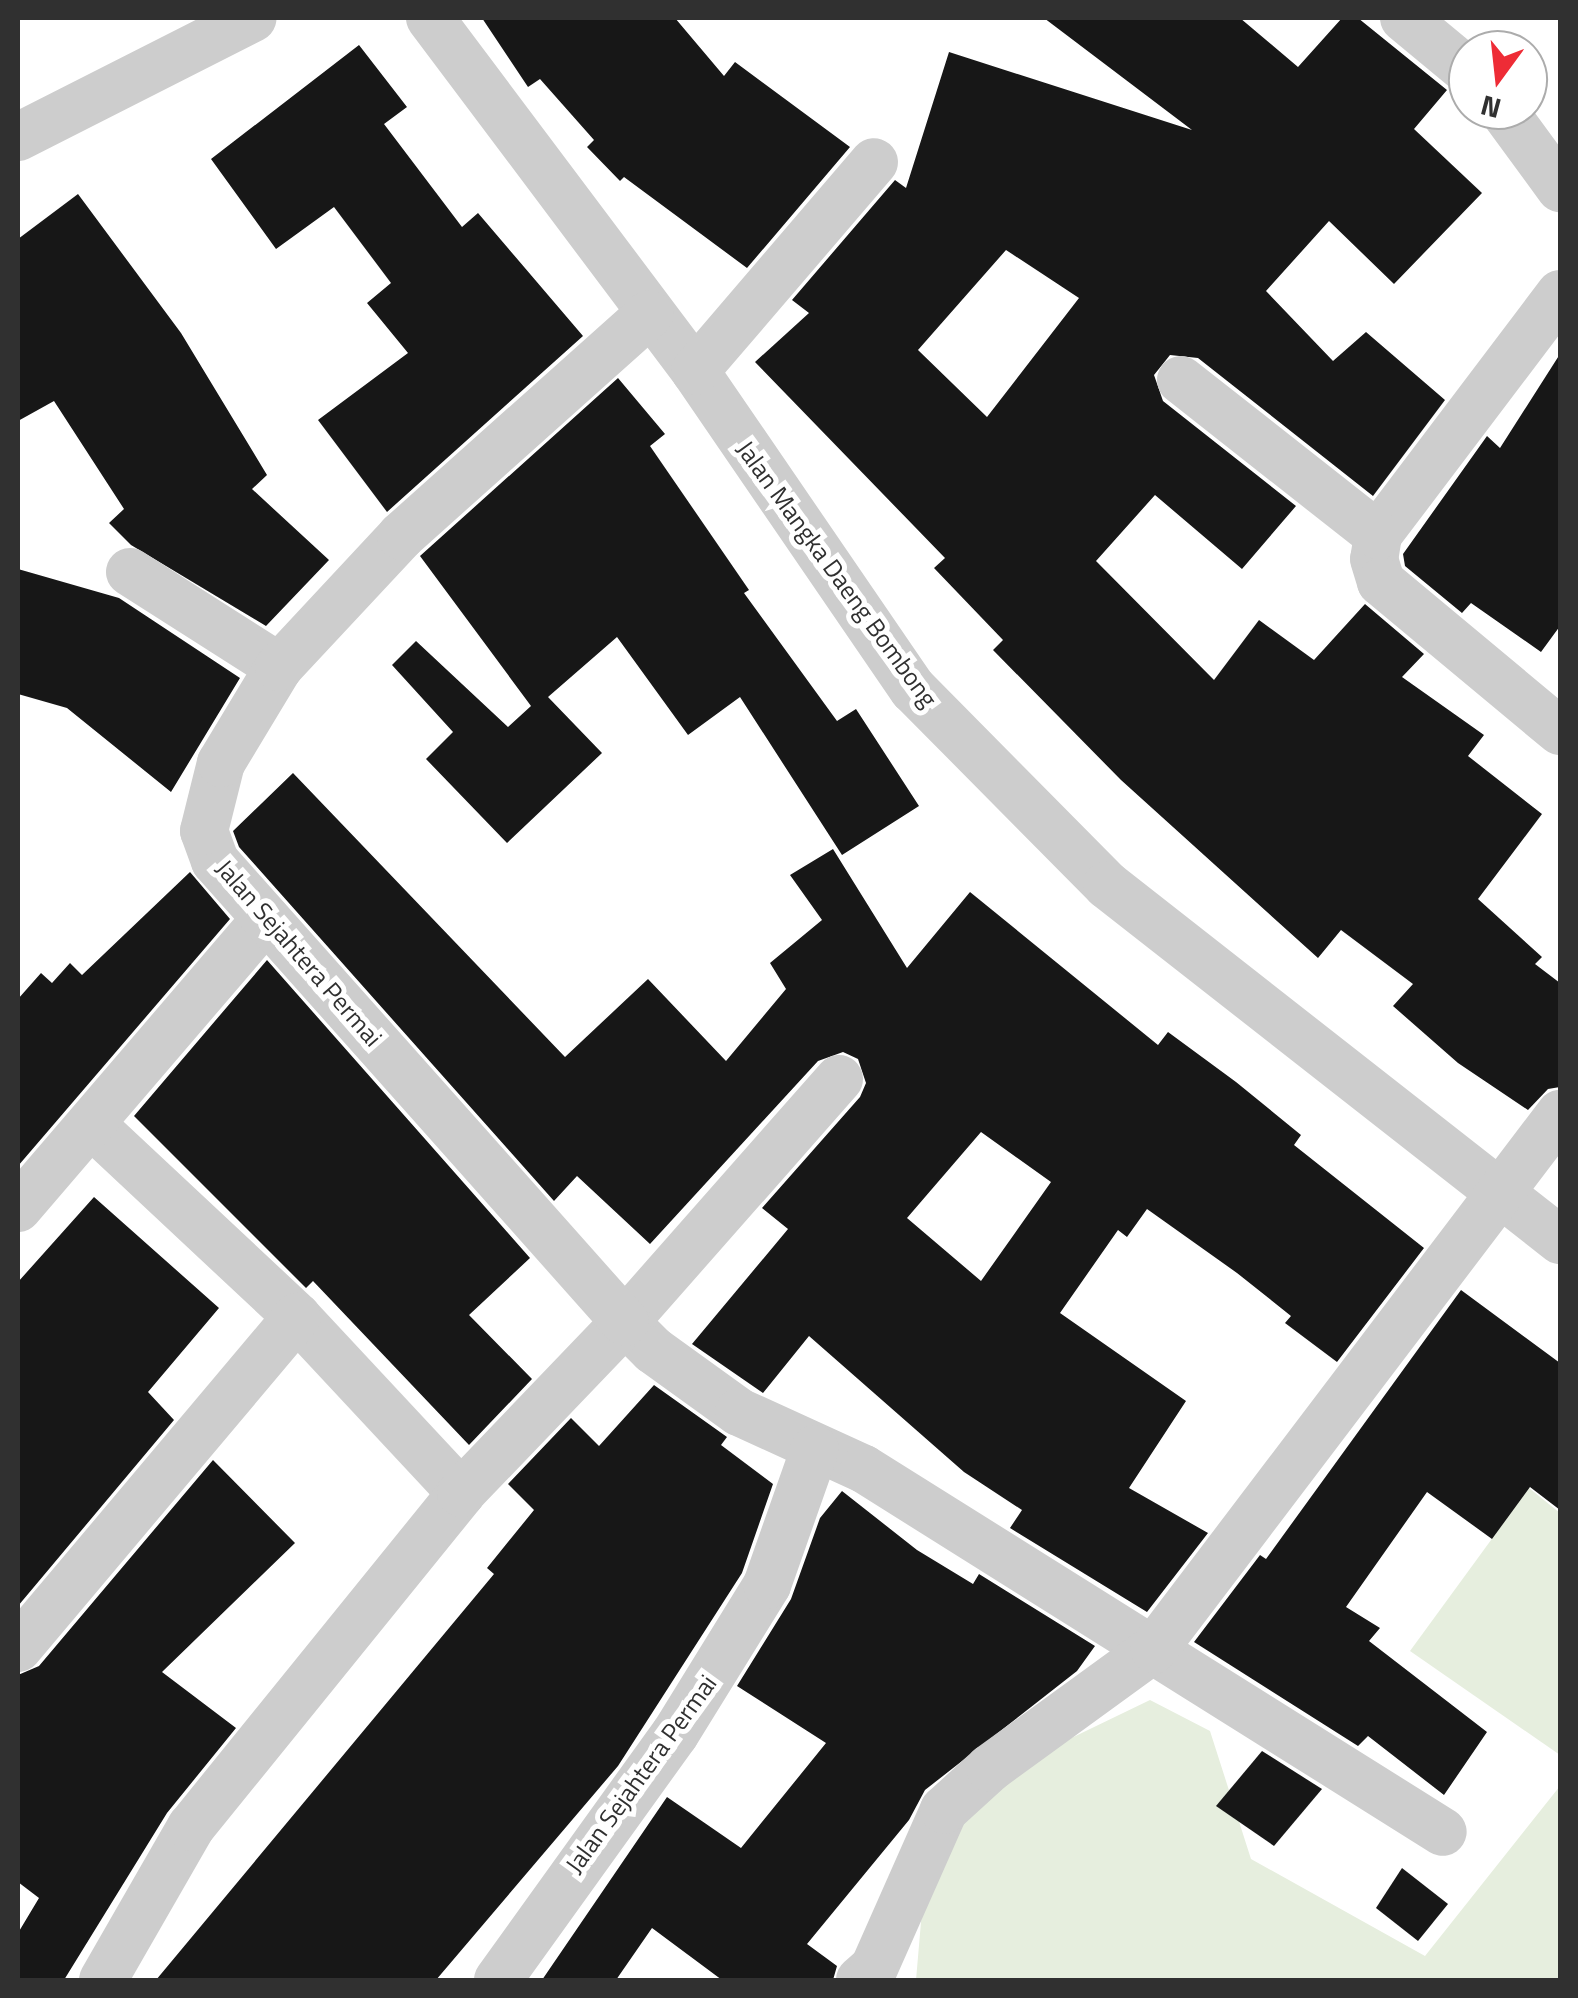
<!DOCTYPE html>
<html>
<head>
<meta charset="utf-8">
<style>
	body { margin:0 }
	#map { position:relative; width:1578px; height:1998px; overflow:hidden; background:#fff; font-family:"Titillium Web",sans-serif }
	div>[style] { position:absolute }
	.green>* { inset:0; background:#e6eede }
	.building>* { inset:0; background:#171717 }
	.minor>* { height:48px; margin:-24px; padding:0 24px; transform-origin:24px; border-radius:24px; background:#cdcdcd }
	span { translate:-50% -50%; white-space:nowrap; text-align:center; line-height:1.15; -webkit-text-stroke:10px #fff; paint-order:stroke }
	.street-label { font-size:25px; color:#303030 }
	.frame { position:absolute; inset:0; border:20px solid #303030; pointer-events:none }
	.north { position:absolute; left:1448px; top:30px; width:100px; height:100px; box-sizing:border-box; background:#fff; border:2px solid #acacac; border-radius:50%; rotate:195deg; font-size:28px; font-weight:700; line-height:40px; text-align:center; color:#303030 }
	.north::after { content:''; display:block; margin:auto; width:35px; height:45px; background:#ee2c36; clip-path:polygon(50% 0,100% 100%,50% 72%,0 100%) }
</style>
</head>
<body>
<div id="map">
	<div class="green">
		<div style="clip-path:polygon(1529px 1488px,1560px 1513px,1560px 1755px,1410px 1651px)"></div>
		<div style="clip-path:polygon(1150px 1700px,1210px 1731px,1251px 1859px,1425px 1956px,1560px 1786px,1560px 1980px,916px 1980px,931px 1806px)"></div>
	</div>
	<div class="building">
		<div style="clip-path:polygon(482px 18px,675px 18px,724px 76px,735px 62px,850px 147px,747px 268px,624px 177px,620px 181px,587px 147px,594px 140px,540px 79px,528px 87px)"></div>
		<div style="clip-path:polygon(evenodd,1044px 18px,1240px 18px,1298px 67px,1342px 18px,1358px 18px,1447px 90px,1414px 129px,1482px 193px,1394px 284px,1329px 221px,1266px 291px,1333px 361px,1366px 332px,1445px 400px,1373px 496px,1198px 358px,1170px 355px,1154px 375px,1163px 401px,1296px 506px,1242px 569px,1155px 495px,1096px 561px,1214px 680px,1259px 620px,1314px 660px,1365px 604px,1424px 654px,1402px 677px,1484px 735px,1468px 756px,1542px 814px,1478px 899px,1542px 957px,1535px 964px,1560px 983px,1560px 1087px,1548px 1089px,1528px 1110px,1458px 1063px,1393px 1006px,1413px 984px,1341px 930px,1318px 958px,1121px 780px,993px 650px,1003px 640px,934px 568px,945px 558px,755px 362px,809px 313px,792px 300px,895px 180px,906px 188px,949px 52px,1192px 130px,1044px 18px,1006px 250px,1079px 298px,987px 417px,918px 350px,1006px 250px)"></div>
		<div style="clip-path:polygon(359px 45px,407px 107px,384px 124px,462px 227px,478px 213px,583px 336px,387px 512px,318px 420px,408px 353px,367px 303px,391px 283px,334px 207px,276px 249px,211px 159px)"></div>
		<div style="clip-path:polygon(78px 194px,181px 333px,267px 475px,252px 489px,329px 560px,266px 626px,131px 545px,109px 523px,124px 509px,54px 401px,18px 421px,18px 239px)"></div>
		<div style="clip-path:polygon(1560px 354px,1560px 626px,1541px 652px,1471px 603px,1462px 613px,1405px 566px,1403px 554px,1487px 436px,1500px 448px)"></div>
		<div style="clip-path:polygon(618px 378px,665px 434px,650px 446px,749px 590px,744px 593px,837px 721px,856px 709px,919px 806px,842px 855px,740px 697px,688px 735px,617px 637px,548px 697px,602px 753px,507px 843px,426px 759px,453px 732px,392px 665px,416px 641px,508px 727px,531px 706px,420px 556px)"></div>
		<div style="clip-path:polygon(18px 569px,119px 598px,240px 678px,171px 792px,67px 708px,18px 694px)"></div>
		<div style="clip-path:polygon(evenodd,293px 773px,565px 1057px,648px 979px,726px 1061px,786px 989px,770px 963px,822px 920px,790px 875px,833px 849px,907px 968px,970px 892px,1158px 1045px,1168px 1032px,1236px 1082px,1301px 1135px,1294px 1145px,1424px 1248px,1337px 1362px,1285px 1323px,1291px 1316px,1237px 1273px,1147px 1209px,1127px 1237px,1118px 1230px,1060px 1313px,1186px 1401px,1129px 1488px,1208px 1533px,1147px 1612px,1010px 1528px,1022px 1510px,964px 1472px,809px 1336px,763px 1393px,692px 1344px,788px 1229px,762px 1208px,860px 1097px,866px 1083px,858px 1059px,843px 1052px,818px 1061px,650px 1244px,577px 1176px,554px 1201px,239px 847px,233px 831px,293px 773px,981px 1132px,1051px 1182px,981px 1281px,907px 1218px,981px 1132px)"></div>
		<div style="clip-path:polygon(190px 872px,230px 919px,18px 1166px,18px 999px,41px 973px,52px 983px,70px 963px,82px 975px)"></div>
		<div style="clip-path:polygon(267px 960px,530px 1258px,469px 1315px,532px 1379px,469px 1445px,313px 1281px,306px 1288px,134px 1116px)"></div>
		<div style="clip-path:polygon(94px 1197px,219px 1308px,148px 1392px,174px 1420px,18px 1606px,18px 1282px)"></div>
		<div style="clip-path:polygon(1461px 1290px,1560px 1363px,1560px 1510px,1530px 1487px,1492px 1539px,1427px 1492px,1346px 1607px,1380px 1628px,1369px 1641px,1487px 1732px,1444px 1795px,1368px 1736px,1358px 1746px,1194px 1642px,1260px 1555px,1266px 1559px)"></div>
		<div style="clip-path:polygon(654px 1385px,727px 1437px,721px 1445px,773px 1484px,742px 1573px,618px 1766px,436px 1980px,156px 1980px,494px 1574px,487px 1568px,534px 1510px,508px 1484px,571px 1418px,599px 1446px)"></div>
		<div style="clip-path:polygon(213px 1460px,295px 1543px,162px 1672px,236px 1728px,167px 1813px,64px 1980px,18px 1980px,18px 1933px,39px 1898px,18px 1882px,18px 1675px,39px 1666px)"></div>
		<div style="clip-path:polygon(842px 1491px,917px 1550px,973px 1584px,979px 1574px,1095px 1646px,1077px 1671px,925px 1790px,909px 1820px,807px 1944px,837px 1966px,833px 1980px,722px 1980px,652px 1928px,616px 1980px,542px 1980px,667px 1797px,741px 1848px,826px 1743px,737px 1686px,791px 1599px,820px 1518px)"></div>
		<div style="clip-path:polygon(1262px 1751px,1322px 1789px,1274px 1846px,1216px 1806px)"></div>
		<div style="clip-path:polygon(1402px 1868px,1448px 1904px,1418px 1941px,1376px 1908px)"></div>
	</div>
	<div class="minor">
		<div style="left:430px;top:18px;width:441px;rotate:53.1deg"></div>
		<div style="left:695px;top:371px;width:386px;rotate:55.6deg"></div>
		<div style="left:913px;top:689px;width:276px;rotate:45.3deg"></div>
		<div style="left:1107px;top:885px;width:576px;rotate:38.08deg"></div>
		<div style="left:1404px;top:18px;width:83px;rotate:39.6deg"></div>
		<div style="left:1503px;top:110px;width:97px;rotate:53.8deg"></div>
		<div style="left:18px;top:137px;width:263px;rotate:-26.9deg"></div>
		<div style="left:1560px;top:294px;width:302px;rotate:127.1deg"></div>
		<div style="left:1378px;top:535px;width:24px;rotate:99deg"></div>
		<div style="left:1374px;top:559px;width:24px;rotate:73deg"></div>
		<div style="left:1381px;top:582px;width:233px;rotate:39.8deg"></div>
		<div style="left:695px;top:371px;width:275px;rotate:-49.4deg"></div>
		<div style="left:1181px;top:380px;width:251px;rotate:38.2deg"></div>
		<div style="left:130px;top:572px;width:177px;rotate:32.5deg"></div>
		<div style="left:839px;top:1079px;width:324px;rotate:131.4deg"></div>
		<div style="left:625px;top:1322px;width:40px;rotate:45deg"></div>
		<div style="left:653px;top:1350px;width:106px;rotate:35.8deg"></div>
		<div style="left:739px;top:1412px;width:137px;rotate:24.5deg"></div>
		<div style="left:864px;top:1469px;width:683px;rotate:32.09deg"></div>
		<div style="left:92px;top:1125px;width:281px;rotate:43.1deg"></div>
		<div style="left:297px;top:1317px;width:241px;rotate:47deg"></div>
		<div style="left:18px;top:1208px;width:381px;rotate:-49.4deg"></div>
		<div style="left:18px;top:1648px;width:433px;rotate:-49.9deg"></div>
		<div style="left:103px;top:1980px;width:177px;rotate:-60.1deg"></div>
		<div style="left:191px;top:1827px;width:429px;rotate:-51deg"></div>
		<div style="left:461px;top:1493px;width:237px;rotate:-46.2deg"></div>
		<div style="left:625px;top:1322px;width:617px;rotate:-131.65deg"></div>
		<div style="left:215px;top:861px;width:32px;rotate:-110deg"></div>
		<div style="left:204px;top:831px;width:70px;rotate:-76deg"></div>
		<div style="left:221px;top:763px;width:112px;rotate:-58.9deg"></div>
		<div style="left:279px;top:667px;width:179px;rotate:-47deg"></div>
		<div style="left:401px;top:536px;width:333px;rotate:-41.8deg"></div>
		<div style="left:498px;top:1980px;width:303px;rotate:-54.3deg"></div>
		<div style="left:675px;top:1734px;width:175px;rotate:-58.3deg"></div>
		<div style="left:767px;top:1585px;width:144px;rotate:-70.6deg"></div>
		<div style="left:860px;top:1980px;width:18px;rotate:-41deg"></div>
		<div style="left:874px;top:1968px;width:173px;rotate:-66.1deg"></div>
		<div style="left:944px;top:1810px;width:62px;rotate:-42.4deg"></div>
		<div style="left:990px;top:1768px;width:203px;rotate:-36deg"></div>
		<div style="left:1154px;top:1649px;width:672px;rotate:-52.81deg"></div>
	</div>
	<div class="street-label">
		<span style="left:837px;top:574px;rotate:54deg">Jalan Mangka Daeng Bombong</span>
		<span style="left:299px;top:953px;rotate:49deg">Jalan Sejahtera Permai</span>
		<span style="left:641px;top:1774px;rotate:-54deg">Jalan Sejahtera Permai</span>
	</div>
	<div class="frame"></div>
	<div class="north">N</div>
</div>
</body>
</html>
